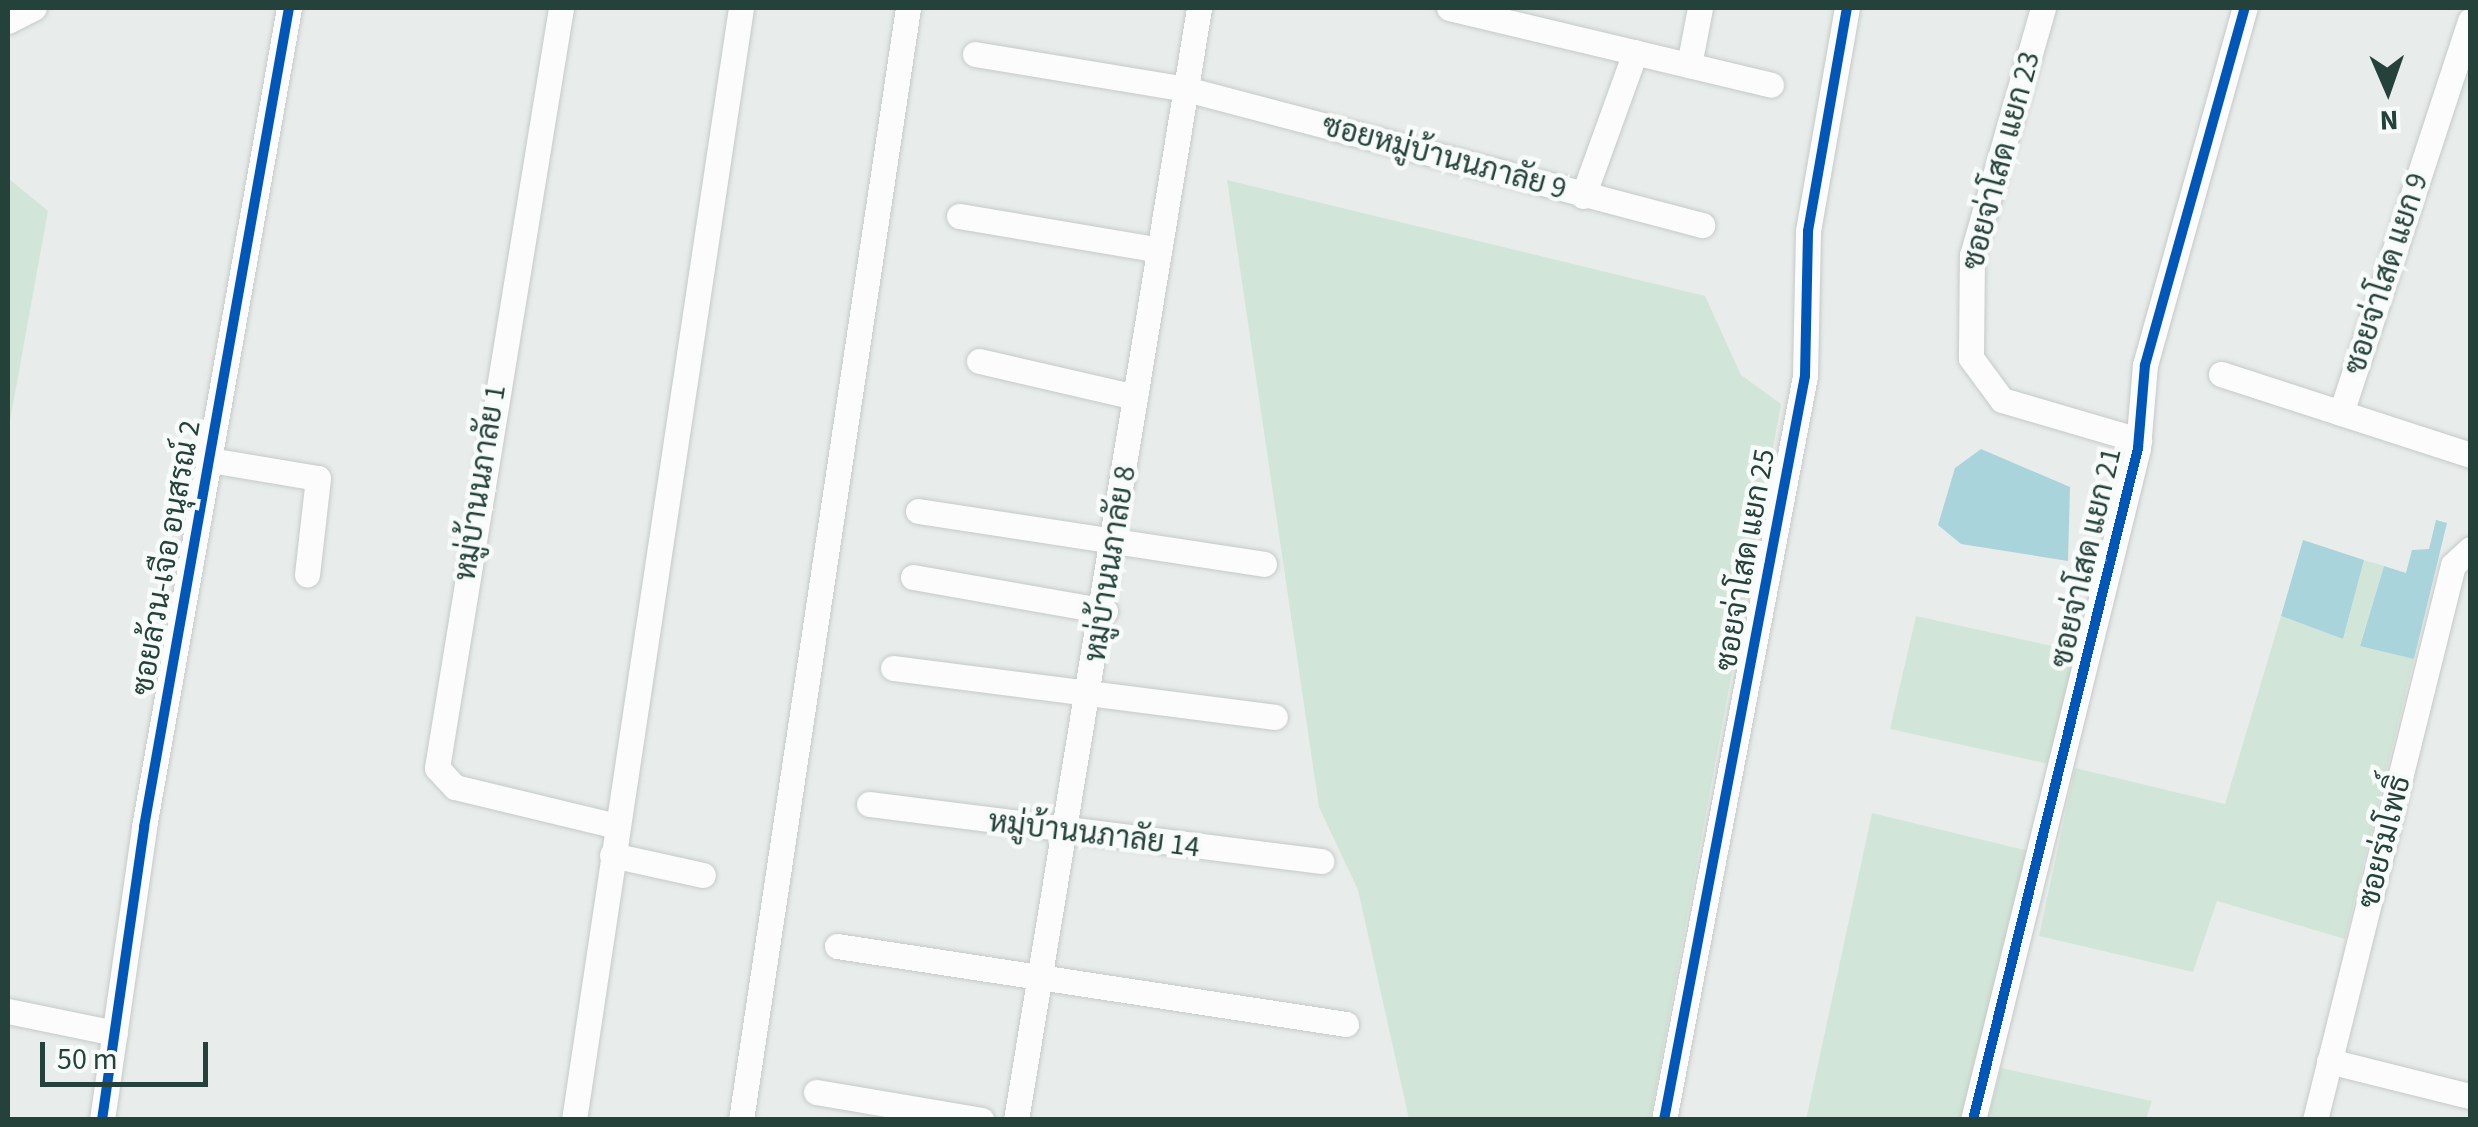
<!DOCTYPE html>
<html>
<head>
<meta charset="utf-8">
<style>
	body { margin:0 }
	#map { position:relative; width:2478px; height:1127px; overflow:hidden; background:#e8edeb; font-family:"Source Sans 3",Sarabun,sans-serif }
	div>[style] { position:absolute }
	.green>* { inset:0; background:#d1e6d8 }
	.water>* { inset:0; background:#a9d4db }
	.roads { filter:drop-shadow(0 0 2px #c5cac8) drop-shadow(0 0 2px #c5cac8) }
	.minor>* { height:25px; margin:-12.5px; padding:0 12.5px; transform-origin:12.5px; border-radius:12.5px; background:#fcfcfc }
	.cycleway>* { height:10px; margin:-5px; padding:0 5px; transform-origin:5px; border-radius:5px; background:#0057b8 }
	span { translate:-50% -50%; white-space:nowrap; text-align:center; line-height:1.15; -webkit-text-stroke:9px #f7fbf9; paint-order:stroke }
	.street-label { font-size:30px; color:#24423a }
	.frame { position:absolute; inset:0; border:10px solid #24423a; pointer-events:none }
	.north { position:absolute; left:2338px; top:40px; width:100px; height:100px; -webkit-text-stroke:8px #f7fbf9; paint-order:stroke; rotate:178deg; font-size:28px; font-weight:700; line-height:40px; text-align:center; color:#24423a }
	.north::after { content:''; display:block; margin:auto; width:35px; height:45px; background:#24423a; clip-path:polygon(50% 0,100% 100%,50% 72%,0 100%) }
	.scale { position:absolute; left:40px; top:1042px; width:168px; height:45px; box-sizing:border-box; border:5px solid #24423a; border-top:0; padding-left:12px; font-size:30px; line-height:35px; white-space:nowrap; color:#24423a; -webkit-text-stroke:8px #f7fbf9; paint-order:stroke }
</style>
</head>
<body>
<div id="map">
	<div class="green">
		<div style="clip-path:polygon(8px 178px,48px 211px,8px 432px)"></div>
		<div style="clip-path:polygon(1227px 180px,1705px 296px,1741px 375px,1781px 404px,1650px 1119px,1409px 1119px,1358px 890px,1319px 807px)"></div>
		<div style="clip-path:polygon(2364px 560px,2384px 566px,2360px 645px,2414px 659px,2345px 939px,2217px 901px,2193px 972px,2039px 936px,2075px 768px,2225px 804px,2281px 616px,2343px 639px)"></div>
		<div style="clip-path:polygon(1916px 616px,2079px 652px,2053px 765px,1890px 729px)"></div>
		<div style="clip-path:polygon(1872px 813px,2029px 851px,1963px 1119px,1806px 1120px)"></div>
		<div style="clip-path:polygon(2001px 1068px,2152px 1101px,2146px 1119px,1988px 1119px)"></div>
	</div>
	<div class="water">
		<div style="clip-path:polygon(1981px 449px,2070px 487px,2068px 561px,1961px 544px,1938px 525px,1955px 468px)"></div>
		<div style="clip-path:polygon(2436px 520px,2447px 523px,2414px 659px,2360px 646px,2384px 566px,2406px 573px,2412px 550px,2429px 549px)"></div>
		<div style="clip-path:polygon(2303px 540px,2364px 560px,2343px 639px,2281px 616px)"></div>
	</div>
	<div class="roads">
		<div class="minor">
			<div style="left:561px;top:8px;width:770px;rotate:99.27deg"></div>
			<div style="left:437px;top:768px;width:26px;rotate:47deg"></div>
			<div style="left:455px;top:787px;width:166px;rotate:13.6deg"></div>
			<div style="left:1449px;top:8px;width:331px;rotate:13.4deg"></div>
			<div style="left:2043px;top:8px;width:257px;rotate:106deg"></div>
			<div style="left:1972px;top:255px;width:103px;rotate:90.6deg"></div>
			<div style="left:1971px;top:358px;width:52px;rotate:53.6deg"></div>
			<div style="left:2002px;top:400px;width:143px;rotate:16.3deg"></div>
			<div style="left:8px;top:21px;width:29px;rotate:-27deg"></div>
			<div style="left:975px;top:54px;width:214px;rotate:9.4deg"></div>
			<div style="left:1186px;top:89px;width:534px;rotate:14.77deg"></div>
			<div style="left:1689px;top:65px;width:58px;rotate:-79.1deg"></div>
			<div style="left:1583px;top:196px;width:153px;rotate:-70.1deg"></div>
			<div style="left:959px;top:216px;width:203px;rotate:9.6deg"></div>
			<div style="left:979px;top:361px;width:160px;rotate:13deg"></div>
			<div style="left:2221px;top:374px;width:262px;rotate:18deg"></div>
			<div style="left:2341px;top:413px;width:413px;rotate:-71.8deg"></div>
			<div style="left:210px;top:460px;width:109px;rotate:9.5deg"></div>
			<div style="left:318px;top:478px;width:97px;rotate:96.5deg"></div>
			<div style="left:918px;top:511px;width:350px;rotate:8.7deg"></div>
			<div style="left:913px;top:577px;width:195px;rotate:10deg"></div>
			<div style="left:893px;top:668px;width:385px;rotate:7.3deg"></div>
			<div style="left:869px;top:804px;width:456px;rotate:7.2deg"></div>
			<div style="left:612px;top:855px;width:93px;rotate:12.4deg"></div>
			<div style="left:837px;top:946px;width:515px;rotate:8.71deg"></div>
			<div style="left:8px;top:1011px;width:109px;rotate:11.6deg"></div>
			<div style="left:2329px;top:1061px;width:144px;rotate:14deg"></div>
			<div style="left:816px;top:1092px;width:168px;rotate:9.6deg"></div>
			<div style="left:102px;top:1120px;width:296px;rotate:-81.8deg"></div>
			<div style="left:144px;top:827px;width:832px;rotate:-79.96deg"></div>
			<div style="left:574px;top:1120px;width:1124px;rotate:-81.46deg"></div>
			<div style="left:741px;top:1120px;width:1124px;rotate:-81.46deg"></div>
			<div style="left:1016px;top:1120px;width:1127px;rotate:-80.65deg"></div>
			<div style="left:1664px;top:1120px;width:757px;rotate:-79.27deg"></div>
			<div style="left:1805px;top:376px;width:145px;rotate:-88.8deg"></div>
			<div style="left:1808px;top:231px;width:226px;rotate:-80.1deg"></div>
			<div style="left:1973px;top:1120px;width:692px;rotate:-76.2deg"></div>
			<div style="left:2138px;top:448px;width:83px;rotate:-85.2deg"></div>
			<div style="left:2145px;top:365px;width:371px;rotate:-74.4deg"></div>
			<div style="left:2315px;top:1120px;width:572px;rotate:-76.04deg"></div>
			<div style="left:2453px;top:565px;width:23px;rotate:-43deg"></div>
		</div>
	</div>
	<div class="cycleway">
		<div style="left:102px;top:1120px;width:296px;rotate:-81.8deg"></div>
		<div style="left:144px;top:827px;width:832px;rotate:-79.96deg"></div>
		<div style="left:1664px;top:1120px;width:757px;rotate:-79.27deg"></div>
		<div style="left:1805px;top:376px;width:145px;rotate:-88.8deg"></div>
		<div style="left:1808px;top:231px;width:226px;rotate:-80.1deg"></div>
		<div style="left:1973px;top:1120px;width:692px;rotate:-76.2deg"></div>
		<div style="left:2138px;top:448px;width:83px;rotate:-85.2deg"></div>
		<div style="left:2145px;top:365px;width:371px;rotate:-74.4deg"></div>
	</div>
	<div class="street-label">
		<span style="left:1444px;top:158px;rotate:15deg">ซอยหมู่บ้านนภาลัย 9</span>
		<span style="left:2002px;top:161px;rotate:-75deg">ซอยจ่าโสด แยก 23</span>
		<span style="left:2387px;top:274px;rotate:-72deg">ซอยจ่าโสด แยก 9</span>
		<span style="left:481px;top:483px;rotate:-81deg">หมู่บ้านนภาลัย 1</span>
		<span style="left:167px;top:558px;rotate:-80deg">ซอยล้วน-เจือ อนุสรณ์ 2</span>
		<span style="left:2087px;top:558px;rotate:-77deg">ซอยจ่าโสด แยก 21</span>
		<span style="left:1746px;top:560px;rotate:-80deg">ซอยจ่าโสด แยก 25</span>
		<span style="left:1111px;top:564px;rotate:-81deg">หมู่บ้านนภาลัย 8</span>
		<span style="left:1094px;top:835px;rotate:7deg">หมู่บ้านนภาลัย 14</span>
		<span style="left:2385px;top:842px;rotate:-76deg">ซอยร่มโพธิ์</span>
	</div>
	<div class="frame"></div>
	<div class="north">N</div>
	<div class="scale">50 m</div>
</div>
</body>
</html>
